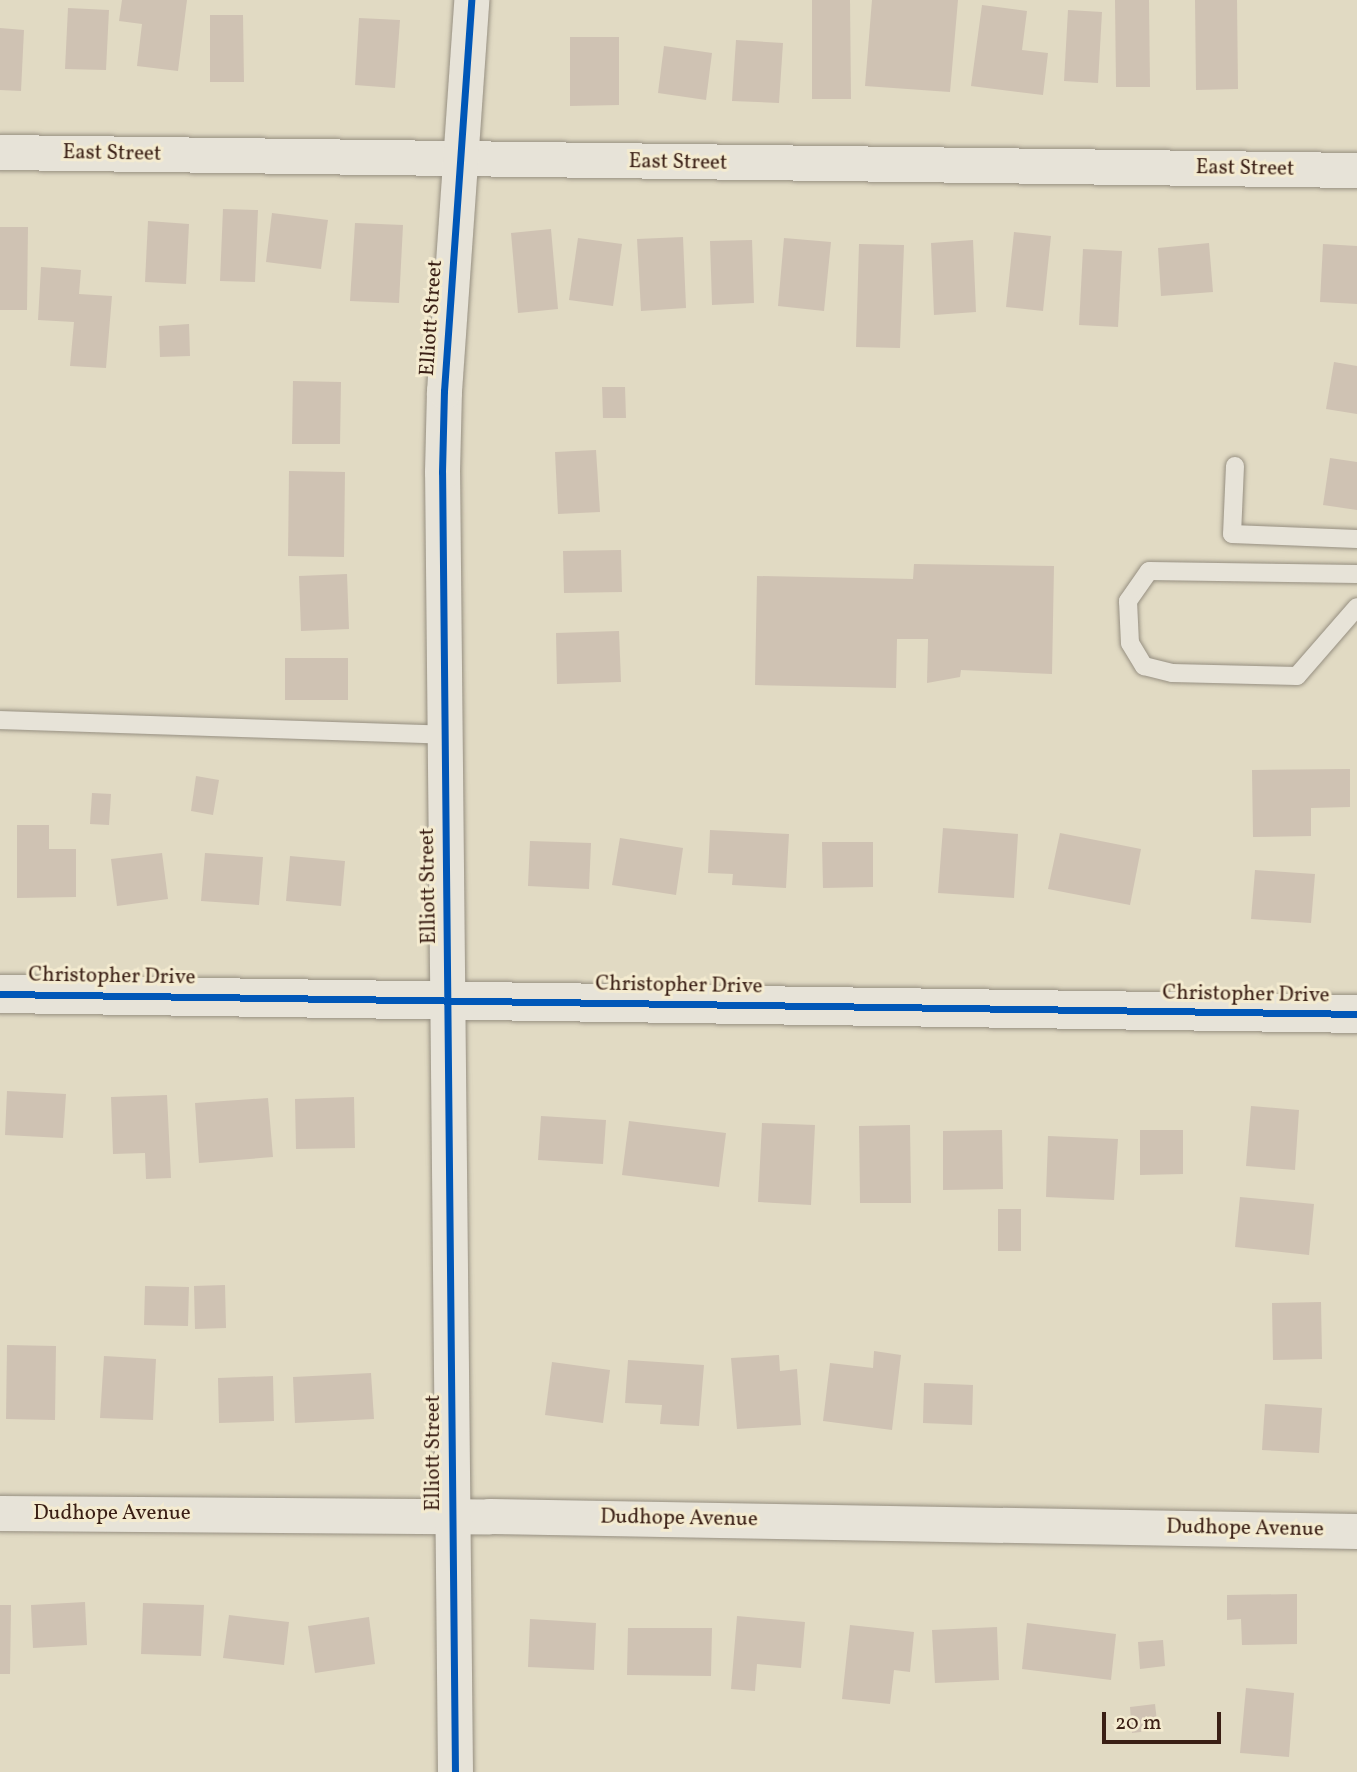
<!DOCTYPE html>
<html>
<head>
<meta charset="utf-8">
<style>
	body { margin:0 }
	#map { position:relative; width:1357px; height:1772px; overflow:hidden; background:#e1dac3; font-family:Vollkorn,serif }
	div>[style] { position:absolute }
	.building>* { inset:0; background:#cfc2b3 }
	.roads { filter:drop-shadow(0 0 2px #968f81) drop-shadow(0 0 2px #968f81) }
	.lane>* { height:18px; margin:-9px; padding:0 9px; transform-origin:9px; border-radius:9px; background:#e7e3d8 }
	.street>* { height:35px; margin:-17.5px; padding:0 17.5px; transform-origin:17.5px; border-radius:17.5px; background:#e7e3d8 }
	.secondary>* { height:38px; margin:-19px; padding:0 19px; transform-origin:19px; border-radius:19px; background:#e7e3d8 }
	.cycleway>* { height:7px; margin:-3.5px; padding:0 3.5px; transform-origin:3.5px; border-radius:3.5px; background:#0057b8 }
	span { translate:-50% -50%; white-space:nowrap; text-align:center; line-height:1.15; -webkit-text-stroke:6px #f4ebd0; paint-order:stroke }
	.street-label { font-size:21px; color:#3a1f15 }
	.scale { position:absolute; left:1102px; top:1712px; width:119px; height:32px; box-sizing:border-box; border:4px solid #3a1f15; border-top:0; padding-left:9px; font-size:21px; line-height:24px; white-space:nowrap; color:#3a1f15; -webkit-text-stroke:5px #f4ebd0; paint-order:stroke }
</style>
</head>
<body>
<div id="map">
	<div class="building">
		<div style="clip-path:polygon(122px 0,187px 0,178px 71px,137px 66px,142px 24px,119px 21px)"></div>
		<div style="clip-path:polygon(812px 0,850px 0,851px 99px,812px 99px)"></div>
		<div style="clip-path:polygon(872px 0,958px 0,950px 92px,865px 86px)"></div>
		<div style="clip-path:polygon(1115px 0,1149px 0,1150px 87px,1116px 87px)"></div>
		<div style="clip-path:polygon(1195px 0,1237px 0,1238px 89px,1196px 90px)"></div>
		<div style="clip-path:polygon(982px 5px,1027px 11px,1022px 50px,1048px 53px,1043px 95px,971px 86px)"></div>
		<div style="clip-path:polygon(68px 8px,109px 10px,106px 70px,65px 69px)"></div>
		<div style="clip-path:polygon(1068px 10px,1102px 12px,1098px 83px,1064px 81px)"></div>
		<div style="clip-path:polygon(210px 15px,243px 15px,244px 82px,210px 82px)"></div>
		<div style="clip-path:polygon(359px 18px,400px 20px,395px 88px,355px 85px)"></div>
		<div style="clip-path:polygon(0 28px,24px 30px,21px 91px,0 90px)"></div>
		<div style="clip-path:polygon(570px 37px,619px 37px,619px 105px,570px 106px)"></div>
		<div style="clip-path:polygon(736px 40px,783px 43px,779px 103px,732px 101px)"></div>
		<div style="clip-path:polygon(664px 46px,712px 53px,706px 100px,658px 93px)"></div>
		<div style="clip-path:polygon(223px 209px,258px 210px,255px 282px,220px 281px)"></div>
		<div style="clip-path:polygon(272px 213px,328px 220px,321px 269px,266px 262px)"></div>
		<div style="clip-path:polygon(148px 221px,189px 224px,186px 284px,145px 282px)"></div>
		<div style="clip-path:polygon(355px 223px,403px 225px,399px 303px,350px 301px)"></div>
		<div style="clip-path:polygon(0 227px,28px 227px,27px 310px,0 310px)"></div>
		<div style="clip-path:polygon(551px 229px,558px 309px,518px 313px,511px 233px)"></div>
		<div style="clip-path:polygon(1014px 232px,1051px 236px,1043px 311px,1006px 307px)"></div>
		<div style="clip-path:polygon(683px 237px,686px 308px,641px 311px,637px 239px)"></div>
		<div style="clip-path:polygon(578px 238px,622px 244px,613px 306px,569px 300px)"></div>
		<div style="clip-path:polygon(784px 238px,831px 242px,824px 311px,778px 306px)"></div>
		<div style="clip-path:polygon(752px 240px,754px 303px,712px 305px,710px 241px)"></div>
		<div style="clip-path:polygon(973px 240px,976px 312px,934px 315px,931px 243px)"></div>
		<div style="clip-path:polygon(1209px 243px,1213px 292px,1161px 296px,1158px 248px)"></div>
		<div style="clip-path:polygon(859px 244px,904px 245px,900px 348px,856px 347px)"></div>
		<div style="clip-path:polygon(1323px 244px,1357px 246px,1357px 304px,1320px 302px)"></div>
		<div style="clip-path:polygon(1083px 249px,1122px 251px,1118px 327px,1079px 325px)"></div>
		<div style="clip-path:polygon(41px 267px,81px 270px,79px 294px,112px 296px,106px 368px,70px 366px,74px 322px,38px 320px)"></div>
		<div style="clip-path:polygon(189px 324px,190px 356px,160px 357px,159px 326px)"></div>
		<div style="clip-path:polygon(1334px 362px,1357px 366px,1357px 414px,1326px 409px)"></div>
		<div style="clip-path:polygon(293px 381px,341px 382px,340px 444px,292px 444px)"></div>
		<div style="clip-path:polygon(602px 387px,625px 387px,626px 418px,603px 418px)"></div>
		<div style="clip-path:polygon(596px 450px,600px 512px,558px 514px,555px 452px)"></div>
		<div style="clip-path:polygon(1330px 458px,1357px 462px,1357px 510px,1323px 505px)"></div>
		<div style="clip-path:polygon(289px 471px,345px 472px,344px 557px,288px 556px)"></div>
		<div style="clip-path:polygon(621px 550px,622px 592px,564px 593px,563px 551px)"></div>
		<div style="clip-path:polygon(914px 564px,1054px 566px,1052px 674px,961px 670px,960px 677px,927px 683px,928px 639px,897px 639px,896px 688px,755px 685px,757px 576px,913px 579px)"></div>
		<div style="clip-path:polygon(347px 574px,349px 629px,301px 631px,299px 576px)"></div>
		<div style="clip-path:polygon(619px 631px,621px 682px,557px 684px,556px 633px)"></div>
		<div style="clip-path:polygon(285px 658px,348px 658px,348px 700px,285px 700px)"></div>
		<div style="clip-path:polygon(1350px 769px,1350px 807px,1311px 808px,1311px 836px,1253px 837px,1252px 770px)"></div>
		<div style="clip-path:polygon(196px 776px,219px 780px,213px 815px,191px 811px)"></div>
		<div style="clip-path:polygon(92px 793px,111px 794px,109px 825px,90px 824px)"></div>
		<div style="clip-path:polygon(17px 825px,49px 825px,49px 849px,76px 849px,76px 897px,17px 898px)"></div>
		<div style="clip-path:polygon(943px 828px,1018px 834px,1014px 898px,938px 893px)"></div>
		<div style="clip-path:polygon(710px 830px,789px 834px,786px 888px,732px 885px,733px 874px,708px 873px)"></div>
		<div style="clip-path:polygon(1060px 833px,1141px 849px,1130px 905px,1048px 889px)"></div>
		<div style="clip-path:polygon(620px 838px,683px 848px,676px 895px,612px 885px)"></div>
		<div style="clip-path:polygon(530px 841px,591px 843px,589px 889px,528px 886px)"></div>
		<div style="clip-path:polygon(822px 842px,873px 842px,873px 887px,823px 888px)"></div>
		<div style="clip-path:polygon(162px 853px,168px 899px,117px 906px,111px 859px)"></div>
		<div style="clip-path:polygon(205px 853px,263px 857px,259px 905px,201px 901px)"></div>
		<div style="clip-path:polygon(290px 856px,345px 861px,341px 906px,286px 901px)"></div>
		<div style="clip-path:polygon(1255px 870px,1315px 874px,1311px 923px,1251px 919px)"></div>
		<div style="clip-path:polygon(7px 1091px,66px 1094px,63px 1138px,5px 1135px)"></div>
		<div style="clip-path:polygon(167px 1095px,171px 1178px,146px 1179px,145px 1153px,113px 1154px,111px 1097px)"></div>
		<div style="clip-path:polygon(354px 1097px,355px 1148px,296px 1149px,295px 1099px)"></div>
		<div style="clip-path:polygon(268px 1098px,273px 1157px,199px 1163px,195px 1103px)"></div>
		<div style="clip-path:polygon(1251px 1106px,1299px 1110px,1295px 1170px,1246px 1166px)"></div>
		<div style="clip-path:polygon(541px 1116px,606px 1120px,603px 1164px,538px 1160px)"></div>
		<div style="clip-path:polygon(629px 1121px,726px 1133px,719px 1187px,622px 1175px)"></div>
		<div style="clip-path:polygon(762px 1123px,815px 1125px,811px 1205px,758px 1202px)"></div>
		<div style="clip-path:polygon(910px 1125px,911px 1203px,860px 1203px,859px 1126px)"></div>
		<div style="clip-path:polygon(1002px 1130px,1003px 1189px,943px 1190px,943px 1131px)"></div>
		<div style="clip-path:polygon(1140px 1130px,1183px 1130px,1183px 1174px,1140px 1175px)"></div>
		<div style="clip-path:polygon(1048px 1136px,1118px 1139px,1114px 1200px,1046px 1197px)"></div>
		<div style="clip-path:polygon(1240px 1197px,1314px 1204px,1309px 1255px,1235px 1247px)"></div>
		<div style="clip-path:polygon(998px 1209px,1021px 1209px,1021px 1251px,998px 1251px)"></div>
		<div style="clip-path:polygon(225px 1285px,226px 1328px,195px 1329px,194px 1286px)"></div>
		<div style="clip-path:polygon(145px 1286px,189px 1287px,188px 1326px,144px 1325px)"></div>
		<div style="clip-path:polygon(1321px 1302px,1322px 1359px,1273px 1360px,1272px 1303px)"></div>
		<div style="clip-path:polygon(7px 1345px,56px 1346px,55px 1420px,6px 1419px)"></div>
		<div style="clip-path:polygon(874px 1351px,901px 1355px,892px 1430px,823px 1421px,830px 1363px,873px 1368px)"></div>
		<div style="clip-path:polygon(779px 1355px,780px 1371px,797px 1369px,801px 1425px,737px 1429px,731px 1358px)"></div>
		<div style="clip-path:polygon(104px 1356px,156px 1359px,153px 1420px,100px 1418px)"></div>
		<div style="clip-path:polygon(628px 1360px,704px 1365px,699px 1426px,660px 1424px,662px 1405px,625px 1403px)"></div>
		<div style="clip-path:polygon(552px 1362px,610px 1370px,603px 1423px,545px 1415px)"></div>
		<div style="clip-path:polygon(371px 1373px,374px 1419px,295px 1423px,293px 1377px)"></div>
		<div style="clip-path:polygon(273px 1376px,274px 1421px,219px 1423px,218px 1378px)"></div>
		<div style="clip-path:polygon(924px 1383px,973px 1385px,972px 1425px,923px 1423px)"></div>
		<div style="clip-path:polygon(1265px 1404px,1322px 1408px,1319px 1453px,1262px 1450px)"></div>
		<div style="clip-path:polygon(1297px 1594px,1297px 1644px,1242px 1645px,1241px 1619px,1227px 1620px,1227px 1595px)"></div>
		<div style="clip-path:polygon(85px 1602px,87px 1645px,33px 1648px,31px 1605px)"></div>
		<div style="clip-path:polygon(143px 1603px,204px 1605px,201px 1656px,141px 1654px)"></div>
		<div style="clip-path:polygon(0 1605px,11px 1605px,10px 1674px,0 1674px)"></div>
		<div style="clip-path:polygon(229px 1615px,289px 1622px,284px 1665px,223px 1658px)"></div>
		<div style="clip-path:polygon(737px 1616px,805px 1622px,801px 1668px,757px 1664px,755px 1691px,731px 1689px)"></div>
		<div style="clip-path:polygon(369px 1617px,375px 1664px,315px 1673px,308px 1626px)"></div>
		<div style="clip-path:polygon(530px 1619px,596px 1623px,594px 1670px,528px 1667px)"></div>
		<div style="clip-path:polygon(1027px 1623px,1116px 1634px,1111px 1680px,1022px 1669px)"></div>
		<div style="clip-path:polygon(850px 1625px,914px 1632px,910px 1672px,894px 1670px,890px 1704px,842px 1699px)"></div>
		<div style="clip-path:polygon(997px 1627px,999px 1680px,935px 1683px,932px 1630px)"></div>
		<div style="clip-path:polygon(628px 1628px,712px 1628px,711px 1676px,627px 1675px)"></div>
		<div style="clip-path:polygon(1163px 1640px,1165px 1666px,1140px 1669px,1138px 1642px)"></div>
		<div style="clip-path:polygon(1246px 1688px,1294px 1693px,1289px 1757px,1240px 1753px)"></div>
		<div style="clip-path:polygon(1155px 1704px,1158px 1730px,1132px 1733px,1130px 1707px)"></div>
	</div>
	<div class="roads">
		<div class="lane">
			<div style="left:1235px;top:466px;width:68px;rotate:92.5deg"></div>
			<div style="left:1232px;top:534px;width:125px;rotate:2.3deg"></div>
			<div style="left:1357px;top:574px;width:208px;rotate:-179.2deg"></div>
			<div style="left:1149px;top:571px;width:37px;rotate:125deg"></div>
			<div style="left:1128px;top:601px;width:42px;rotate:87.3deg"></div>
			<div style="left:1130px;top:643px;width:27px;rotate:59deg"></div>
			<div style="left:1144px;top:666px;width:29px;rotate:14deg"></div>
			<div style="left:1172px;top:673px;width:125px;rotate:1.4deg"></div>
			<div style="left:1297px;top:676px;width:91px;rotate:-49deg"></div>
			<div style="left:0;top:720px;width:445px;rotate:1.9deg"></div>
		</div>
		<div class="street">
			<div style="left:0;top:152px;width:1357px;rotate:0.76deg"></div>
			<div style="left:0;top:1513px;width:489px;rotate:0.4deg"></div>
			<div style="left:489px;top:1516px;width:868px;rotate:0.99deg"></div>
			<div style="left:455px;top:1772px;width:1300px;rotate:-90.57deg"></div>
			<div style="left:442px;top:472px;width:81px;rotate:-88.6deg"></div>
			<div style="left:444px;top:391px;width:392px;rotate:-86deg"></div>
		</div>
		<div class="secondary">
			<div style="left:0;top:994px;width:1357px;rotate:0.84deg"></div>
		</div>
	</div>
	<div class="cycleway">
		<div style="left:0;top:994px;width:1357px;rotate:0.84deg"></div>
		<div style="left:455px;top:1772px;width:1300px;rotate:-90.57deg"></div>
		<div style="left:442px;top:472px;width:81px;rotate:-88.6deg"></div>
		<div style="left:444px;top:391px;width:392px;rotate:-86deg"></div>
	</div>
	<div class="street-label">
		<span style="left:112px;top:154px;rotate:1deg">East Street</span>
		<span style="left:678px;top:163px;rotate:1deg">East Street</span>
		<span style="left:1245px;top:169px;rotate:1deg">East Street</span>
		<span style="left:432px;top:318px;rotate:-86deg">Elliott Street</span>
		<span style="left:429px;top:886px;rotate:-91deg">Elliott Street</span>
		<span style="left:112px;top:977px;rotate:1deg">Christopher Drive</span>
		<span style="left:679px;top:986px;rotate:1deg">Christopher Drive</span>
		<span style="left:1246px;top:995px;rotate:1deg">Christopher Drive</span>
		<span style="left:434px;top:1453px;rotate:-90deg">Elliott Street</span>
		<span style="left:112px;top:1514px">Dudhope Avenue</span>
		<span style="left:679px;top:1519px;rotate:1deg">Dudhope Avenue</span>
		<span style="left:1245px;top:1529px;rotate:1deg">Dudhope Avenue</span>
	</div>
	<div class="scale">20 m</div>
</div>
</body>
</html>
